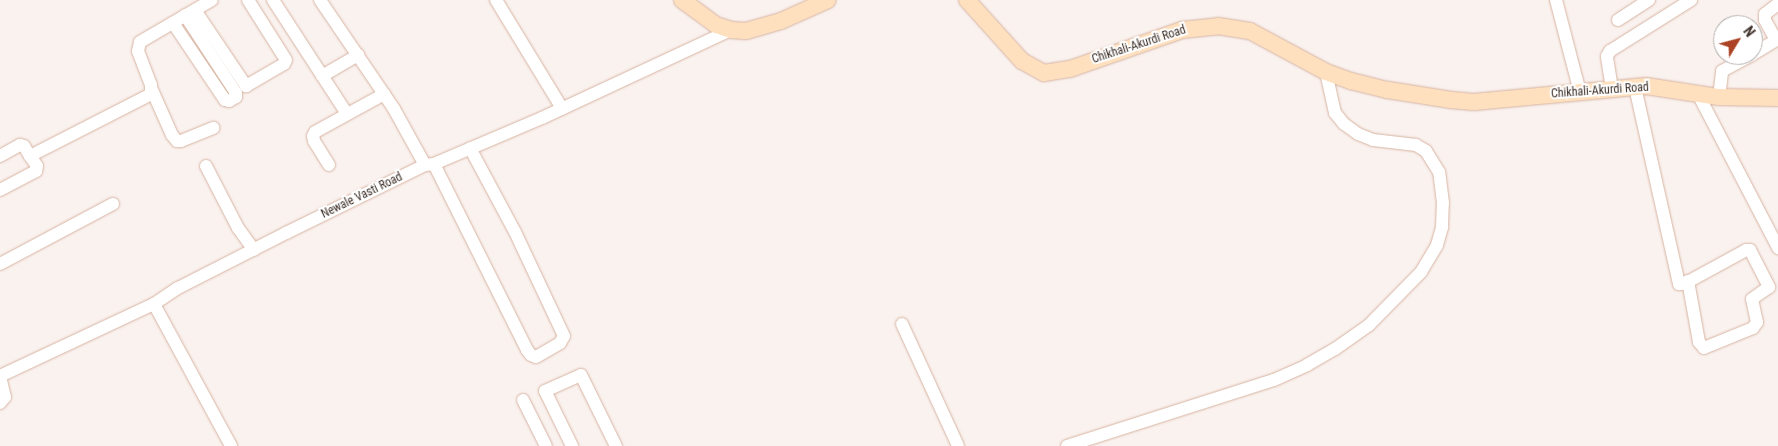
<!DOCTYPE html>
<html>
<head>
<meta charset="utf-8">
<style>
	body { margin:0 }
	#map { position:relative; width:1778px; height:446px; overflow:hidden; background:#faf2ef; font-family:"Roboto Condensed",sans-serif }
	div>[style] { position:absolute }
	.roads { filter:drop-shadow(0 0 1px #d7b3a1) drop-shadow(0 0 1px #d7b3a1) }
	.minor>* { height:12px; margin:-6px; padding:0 6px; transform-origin:6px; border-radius:6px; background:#fff }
	.major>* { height:16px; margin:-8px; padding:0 8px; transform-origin:8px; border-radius:8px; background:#fee0bf }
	span { translate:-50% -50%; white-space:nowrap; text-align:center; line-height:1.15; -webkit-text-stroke:4px #fff; paint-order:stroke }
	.street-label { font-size:12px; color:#3d2f28 }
	.north { position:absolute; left:1713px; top:15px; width:50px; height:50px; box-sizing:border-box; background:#fff; border:1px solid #b1aca9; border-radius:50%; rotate:53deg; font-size:14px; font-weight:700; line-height:20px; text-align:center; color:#3d2f28 }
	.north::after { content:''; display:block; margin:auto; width:18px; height:22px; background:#ab4324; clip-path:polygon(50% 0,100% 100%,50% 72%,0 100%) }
</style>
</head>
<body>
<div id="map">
	<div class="roads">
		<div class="minor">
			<div style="left:273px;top:0;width:136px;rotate:57deg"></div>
			<div style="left:320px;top:0;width:132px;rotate:55.8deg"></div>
			<div style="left:394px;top:109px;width:64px;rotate:61deg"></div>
			<div style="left:496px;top:0;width:127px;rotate:58.6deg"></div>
			<div style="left:1556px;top:0;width:95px;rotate:75.4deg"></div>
			<div style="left:195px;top:10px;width:92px;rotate:56.1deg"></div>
			<div style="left:246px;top:86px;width:44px;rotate:-30.1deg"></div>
			<div style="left:284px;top:64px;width:4px;rotate:-63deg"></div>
			<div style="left:286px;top:60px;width:71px;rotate:-122.3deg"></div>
			<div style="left:1618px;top:20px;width:37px;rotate:-33deg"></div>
			<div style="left:173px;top:23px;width:93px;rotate:56deg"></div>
			<div style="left:225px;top:100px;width:4px;rotate:14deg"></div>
			<div style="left:229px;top:101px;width:8px;rotate:-30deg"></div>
			<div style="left:236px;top:97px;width:4px;rotate:-90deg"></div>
			<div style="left:236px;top:93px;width:93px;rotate:-123.2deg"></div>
			<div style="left:1753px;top:54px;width:27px;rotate:-31deg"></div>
			<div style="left:1776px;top:40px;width:23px;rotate:-119deg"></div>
			<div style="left:1765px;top:20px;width:6px;rotate:-90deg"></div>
			<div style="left:1765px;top:14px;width:16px;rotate:-38deg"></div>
			<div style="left:322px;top:76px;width:42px;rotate:-30.3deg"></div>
			<div style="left:1635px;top:87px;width:202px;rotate:77.4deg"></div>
			<div style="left:1679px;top:284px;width:5px"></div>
			<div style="left:1684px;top:284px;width:71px;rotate:-28.7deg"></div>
			<div style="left:1746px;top:250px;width:4px"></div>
			<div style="left:1750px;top:250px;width:42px;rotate:62.8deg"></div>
			<div style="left:1769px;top:287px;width:21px;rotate:145deg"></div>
			<div style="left:1752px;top:299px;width:24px;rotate:78deg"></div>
			<div style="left:1757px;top:322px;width:7px;rotate:124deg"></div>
			<div style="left:1753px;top:328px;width:53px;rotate:157.8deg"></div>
			<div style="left:1704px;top:348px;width:8px;rotate:-130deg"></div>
			<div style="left:1699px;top:342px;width:62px;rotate:-100.2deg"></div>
			<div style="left:1612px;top:89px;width:33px;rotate:-99deg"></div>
			<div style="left:1607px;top:56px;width:6px;rotate:-59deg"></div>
			<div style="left:1610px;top:51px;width:96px;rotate:-32.2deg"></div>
			<div style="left:152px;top:90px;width:49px;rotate:66deg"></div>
			<div style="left:172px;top:135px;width:8px;rotate:50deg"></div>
			<div style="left:177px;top:141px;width:4px"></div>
			<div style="left:181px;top:141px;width:35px;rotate:-22deg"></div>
			<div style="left:1698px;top:94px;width:174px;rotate:62.5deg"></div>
			<div style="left:1719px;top:97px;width:26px;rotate:-83deg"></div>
			<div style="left:1722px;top:71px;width:34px;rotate:-28deg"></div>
			<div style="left:0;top:156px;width:23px;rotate:-29deg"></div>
			<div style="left:20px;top:145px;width:4px;rotate:14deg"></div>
			<div style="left:24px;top:146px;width:12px;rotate:59deg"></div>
			<div style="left:434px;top:164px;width:208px;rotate:63.4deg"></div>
			<div style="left:527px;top:350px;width:6px;rotate:51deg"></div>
			<div style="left:531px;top:355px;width:5px;rotate:22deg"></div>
			<div style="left:536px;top:357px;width:28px;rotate:-30deg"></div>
			<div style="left:560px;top:343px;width:8px;rotate:-60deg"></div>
			<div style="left:564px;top:336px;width:115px;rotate:-115.2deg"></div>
			<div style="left:515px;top:232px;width:95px;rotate:-118.2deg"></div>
			<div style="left:329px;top:165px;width:28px;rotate:-122deg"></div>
			<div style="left:314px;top:141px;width:5px;rotate:-101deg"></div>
			<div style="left:313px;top:136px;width:4px;rotate:-63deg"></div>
			<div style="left:315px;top:132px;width:79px;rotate:-28.8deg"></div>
			<div style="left:206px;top:166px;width:70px;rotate:62.7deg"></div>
			<div style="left:238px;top:228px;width:27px;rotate:54deg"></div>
			<div style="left:0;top:190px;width:41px;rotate:-27.8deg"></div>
			<div style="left:36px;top:171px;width:5px;rotate:-79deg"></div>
			<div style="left:37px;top:166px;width:12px;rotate:-125deg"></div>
			<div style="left:30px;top:156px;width:136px;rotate:-27.1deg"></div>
			<div style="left:151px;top:94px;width:9px;rotate:-90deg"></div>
			<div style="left:151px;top:85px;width:36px;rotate:-111deg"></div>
			<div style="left:138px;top:51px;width:9px;rotate:-77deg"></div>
			<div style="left:140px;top:42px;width:83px;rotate:-30.3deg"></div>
			<div style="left:0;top:264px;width:128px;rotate:-28deg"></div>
			<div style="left:154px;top:304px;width:162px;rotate:61.5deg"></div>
			<div style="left:902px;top:324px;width:134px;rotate:65.3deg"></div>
			<div style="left:0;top:376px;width:170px;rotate:-25.1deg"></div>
			<div style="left:154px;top:304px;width:29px;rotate:-34deg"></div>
			<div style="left:178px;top:288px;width:121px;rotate:-27deg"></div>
			<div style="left:286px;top:233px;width:155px;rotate:-26.1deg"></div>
			<div style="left:425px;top:165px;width:9px;rotate:-6deg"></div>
			<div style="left:434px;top:164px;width:117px;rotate:-23.1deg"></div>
			<div style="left:542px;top:118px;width:208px;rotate:-25deg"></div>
			<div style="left:0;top:376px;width:22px;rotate:77deg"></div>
			<div style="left:5px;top:397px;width:8px;rotate:130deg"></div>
			<div style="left:523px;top:400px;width:51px;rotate:63.4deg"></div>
			<div style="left:572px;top:446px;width:61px;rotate:-116.1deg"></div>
			<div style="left:545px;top:391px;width:39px;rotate:-24deg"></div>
			<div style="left:581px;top:375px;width:79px;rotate:63.8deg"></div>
			<div style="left:1067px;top:446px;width:217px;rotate:-17.7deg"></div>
			<div style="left:1274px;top:380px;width:36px;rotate:-24deg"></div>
			<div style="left:1307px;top:365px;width:32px;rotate:-30deg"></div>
			<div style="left:1335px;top:349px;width:42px;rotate:-35.2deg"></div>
			<div style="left:1369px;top:325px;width:74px;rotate:-45.5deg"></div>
			<div style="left:1421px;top:272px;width:31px;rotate:-59deg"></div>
			<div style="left:1437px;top:245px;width:19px;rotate:-74deg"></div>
			<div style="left:1442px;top:227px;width:24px;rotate:-88deg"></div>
			<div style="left:1443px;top:203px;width:31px;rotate:-97deg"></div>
			<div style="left:1439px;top:172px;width:25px;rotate:-122deg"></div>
			<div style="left:1426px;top:151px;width:12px;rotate:-149deg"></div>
			<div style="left:1416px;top:145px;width:43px;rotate:-173.4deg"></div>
			<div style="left:1373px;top:140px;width:16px;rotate:-158deg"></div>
			<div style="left:1358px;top:134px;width:17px;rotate:-144deg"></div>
			<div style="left:1344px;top:124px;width:14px;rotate:-129deg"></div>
			<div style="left:1335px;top:113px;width:42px;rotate:-102.4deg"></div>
		</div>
		<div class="major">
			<div style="left:682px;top:0;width:42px;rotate:36.3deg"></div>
			<div style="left:716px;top:25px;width:16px;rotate:18deg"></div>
			<div style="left:731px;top:30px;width:15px;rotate:4deg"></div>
			<div style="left:746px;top:31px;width:36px;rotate:-16deg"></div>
			<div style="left:781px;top:21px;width:51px;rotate:-24.1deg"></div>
			<div style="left:967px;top:0;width:82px;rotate:48deg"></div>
			<div style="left:1022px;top:61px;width:25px;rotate:29deg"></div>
			<div style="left:1044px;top:73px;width:26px;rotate:-9deg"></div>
			<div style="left:1070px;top:69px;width:119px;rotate:-19.2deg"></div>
			<div style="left:1182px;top:30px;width:36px;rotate:-6deg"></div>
			<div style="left:1218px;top:26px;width:32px;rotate:9deg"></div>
			<div style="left:1250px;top:31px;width:86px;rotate:28.3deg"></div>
			<div style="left:1326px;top:72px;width:27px;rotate:20deg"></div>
			<div style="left:1351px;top:81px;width:38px;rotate:14deg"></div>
			<div style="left:1388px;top:90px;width:64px;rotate:9deg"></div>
			<div style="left:1451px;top:100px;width:23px;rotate:5deg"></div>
			<div style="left:1474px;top:102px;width:173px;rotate:-5.3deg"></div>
			<div style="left:1646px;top:86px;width:74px;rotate:8.6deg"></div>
			<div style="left:1719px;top:97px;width:59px;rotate:1deg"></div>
		</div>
	</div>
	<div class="street-label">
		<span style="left:1139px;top:45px;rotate:-18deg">Chikhali-Akurdi Road</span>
		<span style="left:1600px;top:91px;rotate:-4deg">Chikhali-Akurdi Road</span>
		<span style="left:362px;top:196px;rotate:-26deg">Newale Vasti Road</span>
	</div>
	<div class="north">N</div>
</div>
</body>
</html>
